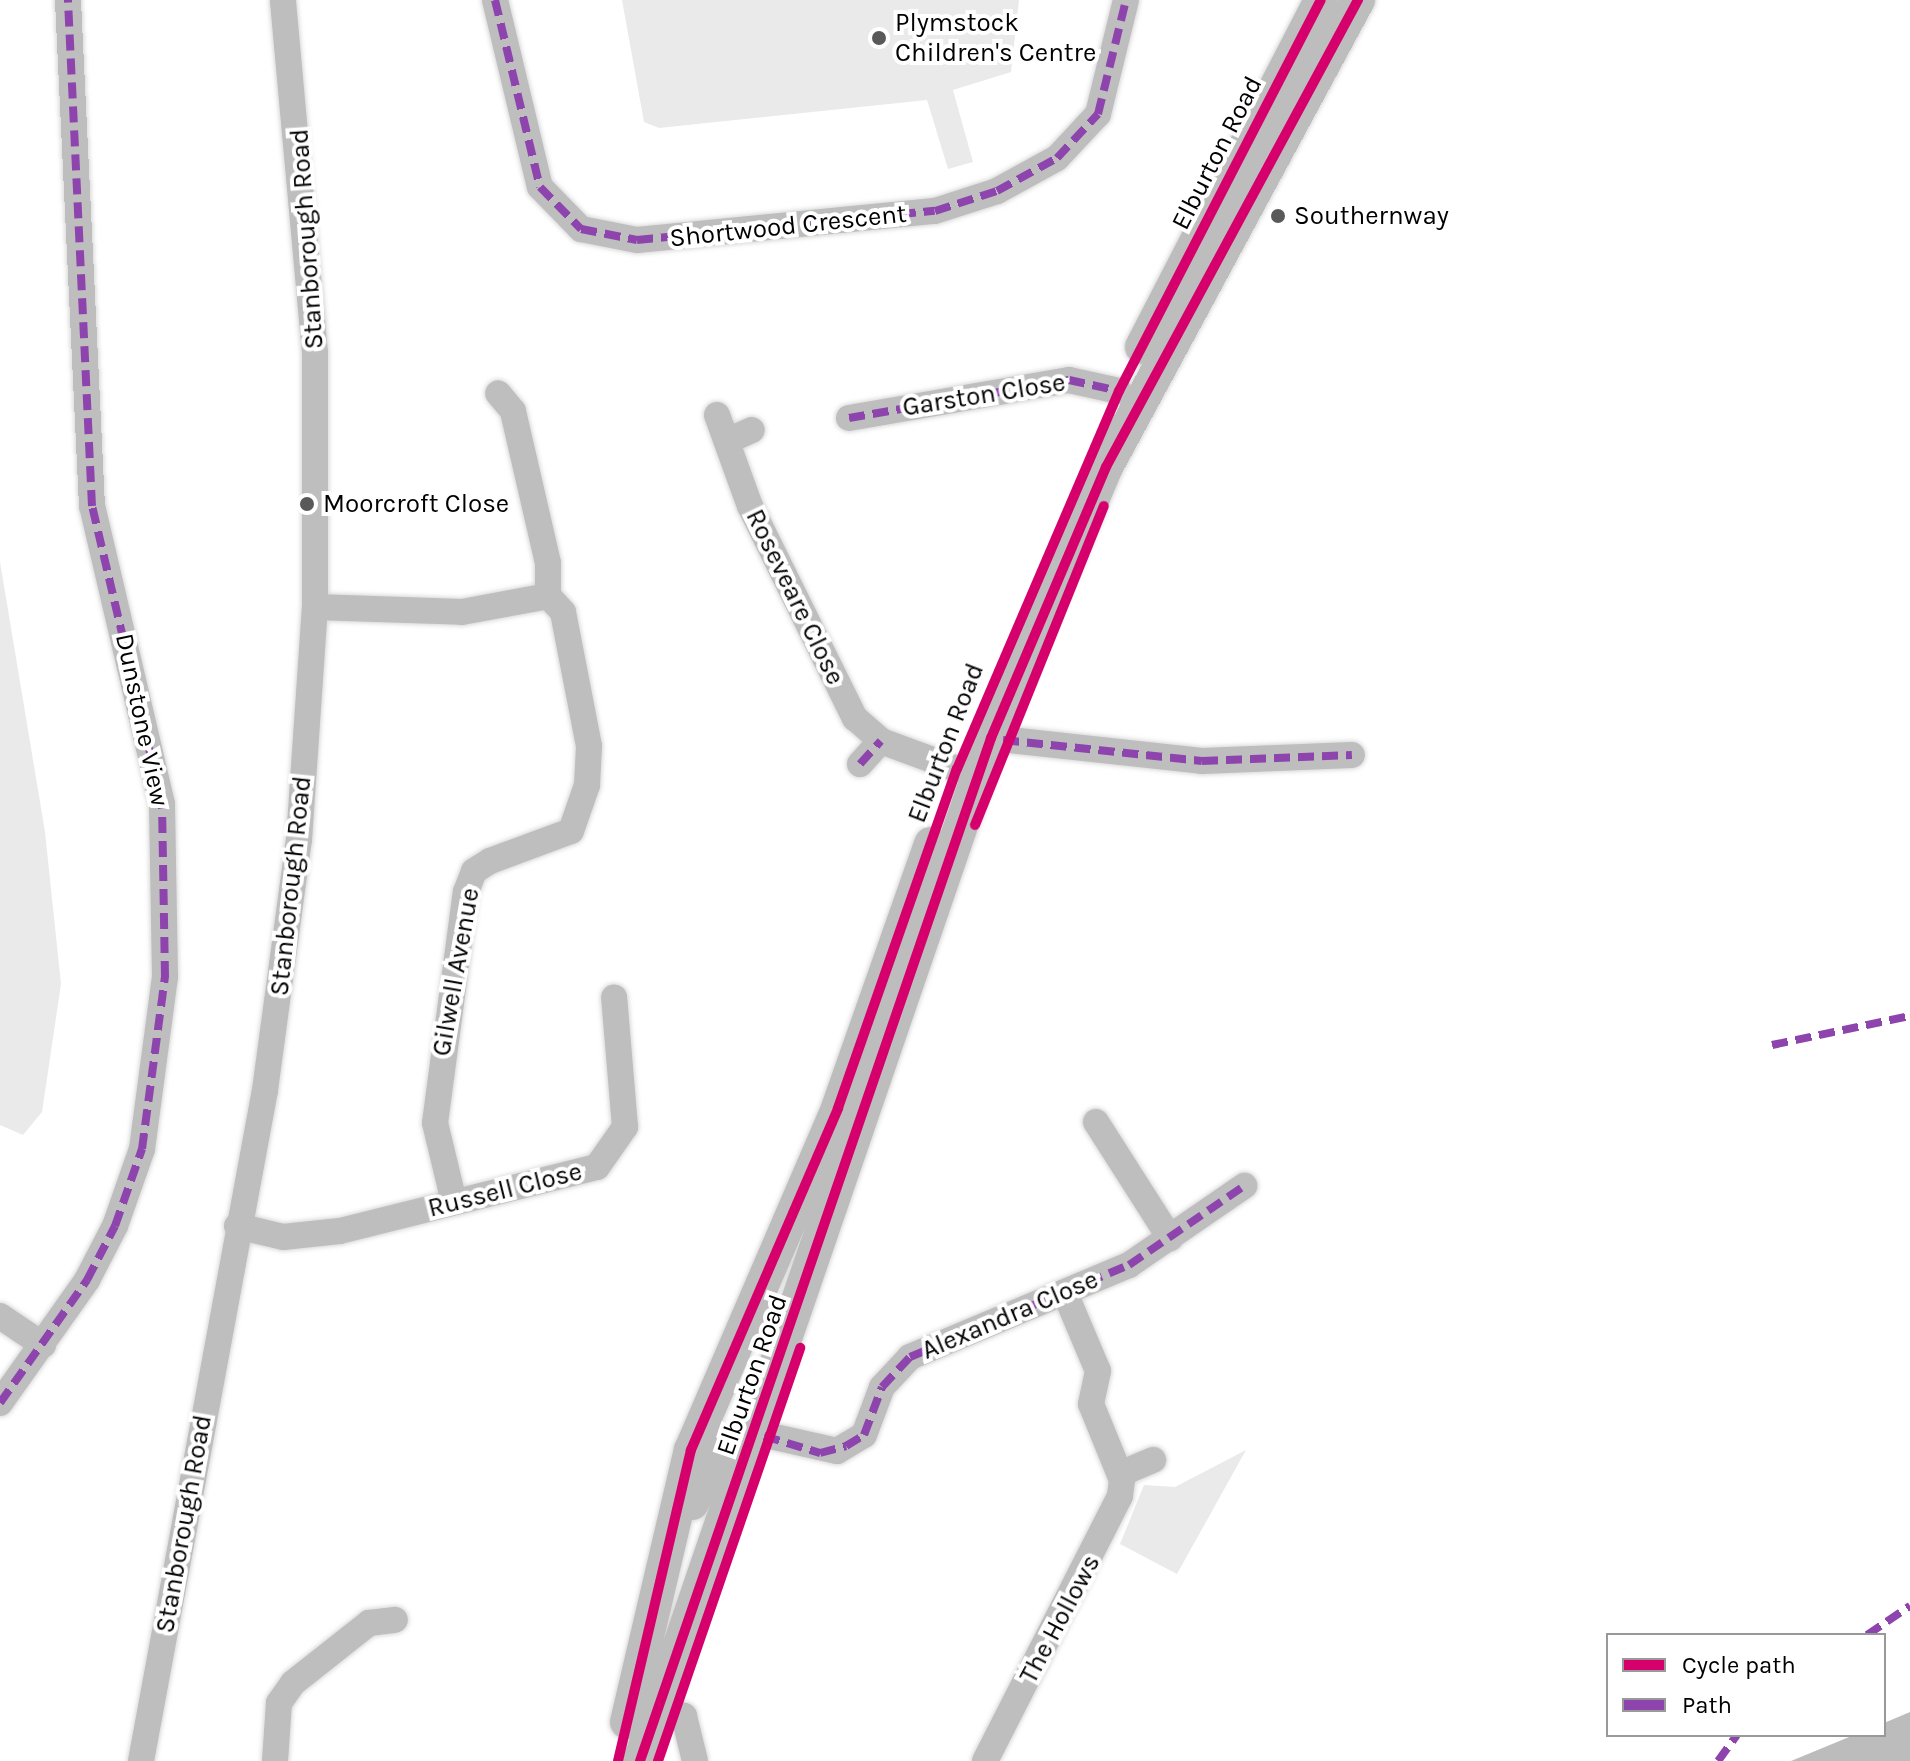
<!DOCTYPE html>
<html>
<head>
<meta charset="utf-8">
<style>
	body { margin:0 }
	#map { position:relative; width:1910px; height:1761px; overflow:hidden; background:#fff; font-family:Karla,sans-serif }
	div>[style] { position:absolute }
	.green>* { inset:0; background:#eaeaea }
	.water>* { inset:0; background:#bcbcbc }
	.roads { filter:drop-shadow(0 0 2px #dbdbdb) drop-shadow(0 0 2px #dbdbdb) }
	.minor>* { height:26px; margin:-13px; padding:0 13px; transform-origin:13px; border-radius:13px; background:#bebebe }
	.major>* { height:34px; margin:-17px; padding:0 17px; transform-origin:17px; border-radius:17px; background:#bdbdbd }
	.quiet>* { height:8px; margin-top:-4px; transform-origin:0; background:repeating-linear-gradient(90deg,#8e44ad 0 16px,transparent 0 24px) }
	.cycleway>* { height:10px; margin:-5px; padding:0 5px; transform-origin:5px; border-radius:5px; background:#d6006c }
	.dots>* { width:22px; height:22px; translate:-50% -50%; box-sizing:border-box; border:4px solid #fff; border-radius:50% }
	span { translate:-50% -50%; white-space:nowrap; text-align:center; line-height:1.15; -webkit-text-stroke:8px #fff; paint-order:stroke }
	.poi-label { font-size:26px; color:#000 }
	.left { translate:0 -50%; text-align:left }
	.street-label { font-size:26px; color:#000 }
	.legend { position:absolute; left:1606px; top:1633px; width:280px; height:104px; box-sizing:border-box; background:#fff; border:2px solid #999; margin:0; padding:10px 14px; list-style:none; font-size:24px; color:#000 }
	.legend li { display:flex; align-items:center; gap:16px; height:40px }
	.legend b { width:40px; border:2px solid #999 }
</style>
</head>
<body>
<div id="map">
	<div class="green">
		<div style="clip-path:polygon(622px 0,1019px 0,1011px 72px,953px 90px,973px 162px,948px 169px,927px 100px,659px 128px,644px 122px)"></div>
		<div style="clip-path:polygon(0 562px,45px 832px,61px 984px,42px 1112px,23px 1135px,0 1125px)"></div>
		<div style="clip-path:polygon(1246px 1450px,1177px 1574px,1120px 1544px,1144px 1485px,1175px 1487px)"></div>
	</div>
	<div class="water">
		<div style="clip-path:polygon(1910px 1712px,1910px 1761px,1791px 1761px,1854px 1735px,1884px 1735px,1884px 1723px)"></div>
	</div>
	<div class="roads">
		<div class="minor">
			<div style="left:495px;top:0;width:192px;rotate:76.5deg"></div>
			<div style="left:540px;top:187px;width:59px;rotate:45.7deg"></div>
			<div style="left:581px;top:229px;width:57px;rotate:11.1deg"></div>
			<div style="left:637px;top:240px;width:299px;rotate:-5.6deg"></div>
			<div style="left:935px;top:211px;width:65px;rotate:-17.9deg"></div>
			<div style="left:997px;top:191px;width:68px;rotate:-28.8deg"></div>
			<div style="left:1057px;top:158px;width:60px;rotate:-47deg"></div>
			<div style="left:1098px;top:114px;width:117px;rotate:-76.2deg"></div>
			<div style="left:717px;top:415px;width:97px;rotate:70.1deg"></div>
			<div style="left:750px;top:506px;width:237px;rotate:63.7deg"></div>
			<div style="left:855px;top:718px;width:35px;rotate:41deg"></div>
			<div style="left:881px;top:741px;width:81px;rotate:20.2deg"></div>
			<div style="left:849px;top:418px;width:223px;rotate:-9.8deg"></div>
			<div style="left:1069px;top:380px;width:51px;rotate:12.4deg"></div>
			<div style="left:727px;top:441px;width:27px;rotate:-24deg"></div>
			<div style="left:315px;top:607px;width:147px;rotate:1.9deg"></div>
			<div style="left:462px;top:612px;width:87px;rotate:-10.5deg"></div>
			<div style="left:991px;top:738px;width:212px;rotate:6.2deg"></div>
			<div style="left:1202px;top:761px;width:150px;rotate:-2.3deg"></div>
			<div style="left:860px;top:764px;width:31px;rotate:-48deg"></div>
			<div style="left:1096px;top:1122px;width:138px;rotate:57.5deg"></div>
			<div style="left:454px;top:1202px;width:81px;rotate:-103.5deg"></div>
			<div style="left:435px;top:1123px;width:233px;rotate:-82.4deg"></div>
			<div style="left:466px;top:892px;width:22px;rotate:-69deg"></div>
			<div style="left:474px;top:871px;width:19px;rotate:-32deg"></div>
			<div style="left:490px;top:861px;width:86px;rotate:-20.3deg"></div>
			<div style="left:571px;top:831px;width:49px;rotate:-70.8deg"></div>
			<div style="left:587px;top:785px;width:39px;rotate:-87deg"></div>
			<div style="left:589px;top:746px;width:136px;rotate:-101deg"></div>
			<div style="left:563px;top:612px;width:22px;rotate:-133deg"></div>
			<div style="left:548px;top:596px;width:33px;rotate:-90deg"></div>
			<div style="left:548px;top:563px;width:156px;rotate:-103deg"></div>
			<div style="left:513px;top:411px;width:23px;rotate:-130deg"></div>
			<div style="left:237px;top:1226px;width:47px;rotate:13.4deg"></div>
			<div style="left:283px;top:1237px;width:57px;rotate:-6deg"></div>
			<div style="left:340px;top:1231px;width:265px;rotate:-14deg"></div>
			<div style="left:597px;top:1167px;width:49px;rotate:-55deg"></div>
			<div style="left:625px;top:1127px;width:130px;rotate:-94.8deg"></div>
			<div style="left:0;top:1316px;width:52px;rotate:34deg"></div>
			<div style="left:0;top:1403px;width:151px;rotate:-54.7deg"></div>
			<div style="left:87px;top:1280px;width:61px;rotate:-62.6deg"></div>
			<div style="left:115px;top:1226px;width:82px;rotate:-70.7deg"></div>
			<div style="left:142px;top:1149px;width:174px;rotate:-82.4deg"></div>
			<div style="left:165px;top:977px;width:173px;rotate:-91deg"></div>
			<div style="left:162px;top:804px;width:306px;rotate:-103.2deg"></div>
			<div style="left:92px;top:506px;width:507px;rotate:-92.72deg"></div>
			<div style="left:757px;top:1433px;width:82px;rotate:12.7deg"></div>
			<div style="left:837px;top:1451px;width:31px;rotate:-31deg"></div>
			<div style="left:864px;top:1435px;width:51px;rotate:-69.4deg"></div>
			<div style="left:882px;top:1387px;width:41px;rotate:-47deg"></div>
			<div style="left:910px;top:1357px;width:238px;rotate:-22.8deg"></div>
			<div style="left:1129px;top:1265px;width:140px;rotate:-34.5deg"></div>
			<div style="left:1120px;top:1474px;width:36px;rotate:-23deg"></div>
			<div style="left:653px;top:1708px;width:32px;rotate:14deg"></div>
			<div style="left:684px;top:1716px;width:46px;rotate:76.3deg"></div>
			<div style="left:141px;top:1761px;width:682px;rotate:-79.53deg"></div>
			<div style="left:265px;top:1090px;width:252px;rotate:-82.3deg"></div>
			<div style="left:299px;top:840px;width:234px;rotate:-86.1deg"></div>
			<div style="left:315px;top:607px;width:254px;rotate:-90deg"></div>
			<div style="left:315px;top:353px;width:354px;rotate:-95.2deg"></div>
			<div style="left:275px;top:1761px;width:58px;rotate:-86.1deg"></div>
			<div style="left:279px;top:1703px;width:24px;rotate:-55deg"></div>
			<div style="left:293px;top:1683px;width:97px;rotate:-38.3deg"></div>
			<div style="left:369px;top:1623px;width:26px;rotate:-7deg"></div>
			<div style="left:985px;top:1761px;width:297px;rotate:-63deg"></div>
			<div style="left:1120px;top:1496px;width:16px;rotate:-83deg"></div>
			<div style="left:1122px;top:1480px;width:82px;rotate:-112.2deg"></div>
			<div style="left:1091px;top:1404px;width:34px;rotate:-78deg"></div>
			<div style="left:1098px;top:1371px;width:85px;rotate:-112.9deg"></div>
		</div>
		<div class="major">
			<div style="left:1142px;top:347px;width:390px;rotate:-62.7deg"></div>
			<div style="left:692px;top:1503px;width:66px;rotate:-63deg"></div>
			<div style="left:722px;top:1444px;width:37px;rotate:-17deg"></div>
			<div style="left:627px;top:1722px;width:279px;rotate:-76.8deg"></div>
			<div style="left:691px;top:1450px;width:372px;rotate:-66.7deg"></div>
			<div style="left:838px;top:1108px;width:280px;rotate:-70.6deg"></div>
			<div style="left:640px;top:1761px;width:1082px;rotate:-71.06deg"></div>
			<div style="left:991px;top:738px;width:294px;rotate:-67deg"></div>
			<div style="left:1106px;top:467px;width:531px;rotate:-61.65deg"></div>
		</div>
	</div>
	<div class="quiet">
		<div style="left:495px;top:0;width:192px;rotate:76.5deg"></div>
		<div style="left:540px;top:187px;width:59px;rotate:45.7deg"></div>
		<div style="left:581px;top:229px;width:57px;rotate:11.1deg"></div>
		<div style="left:637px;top:240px;width:299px;rotate:-5.6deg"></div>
		<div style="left:935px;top:211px;width:65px;rotate:-17.9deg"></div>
		<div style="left:997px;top:191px;width:68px;rotate:-28.8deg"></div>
		<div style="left:1057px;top:158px;width:60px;rotate:-47deg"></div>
		<div style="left:1098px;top:114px;width:117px;rotate:-76.2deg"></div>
		<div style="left:849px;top:418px;width:223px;rotate:-9.8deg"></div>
		<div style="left:1069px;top:380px;width:51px;rotate:12.4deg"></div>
		<div style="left:1003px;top:740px;width:200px;rotate:6deg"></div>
		<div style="left:1202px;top:761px;width:150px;rotate:-2.3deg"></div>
		<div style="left:860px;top:764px;width:31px;rotate:-48deg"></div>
		<div style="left:1772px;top:1045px;width:141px;rotate:-11.9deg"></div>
		<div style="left:0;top:1403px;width:151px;rotate:-54.7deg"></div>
		<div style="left:87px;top:1280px;width:61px;rotate:-62.6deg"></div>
		<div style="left:115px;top:1226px;width:82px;rotate:-70.7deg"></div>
		<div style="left:142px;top:1149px;width:174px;rotate:-82.4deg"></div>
		<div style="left:165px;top:977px;width:173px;rotate:-91deg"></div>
		<div style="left:162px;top:804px;width:306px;rotate:-103.2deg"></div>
		<div style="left:92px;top:506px;width:507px;rotate:-92.72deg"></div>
		<div style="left:764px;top:1436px;width:59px;rotate:16.9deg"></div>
		<div style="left:820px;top:1453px;width:27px;rotate:-15deg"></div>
		<div style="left:846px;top:1446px;width:21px;rotate:-31deg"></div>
		<div style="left:864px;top:1435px;width:51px;rotate:-69.4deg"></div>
		<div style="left:882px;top:1387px;width:41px;rotate:-47deg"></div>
		<div style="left:910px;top:1357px;width:238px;rotate:-22.8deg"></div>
		<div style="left:1129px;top:1265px;width:140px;rotate:-34.5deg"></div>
		<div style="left:1867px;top:1635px;width:52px;rotate:-34deg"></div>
		<div style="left:1718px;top:1761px;width:32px;rotate:-54deg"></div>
	</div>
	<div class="cycleway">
		<div style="left:975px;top:825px;width:344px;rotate:-68deg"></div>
		<div style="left:618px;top:1761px;width:319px;rotate:-76.8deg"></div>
		<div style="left:691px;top:1450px;width:372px;rotate:-66.7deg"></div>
		<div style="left:838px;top:1108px;width:359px;rotate:-70.7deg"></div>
		<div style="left:957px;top:769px;width:411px;rotate:-66.8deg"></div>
		<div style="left:1119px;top:391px;width:440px;rotate:-62.7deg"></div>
		<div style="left:640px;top:1761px;width:1082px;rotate:-71.06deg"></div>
		<div style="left:991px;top:738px;width:294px;rotate:-67deg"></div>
		<div style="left:1106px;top:467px;width:531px;rotate:-61.65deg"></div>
		<div style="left:658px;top:1761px;width:437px;rotate:-71deg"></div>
	</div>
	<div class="dots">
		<div style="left:879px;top:38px;background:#595959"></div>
		<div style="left:1278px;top:216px;background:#595959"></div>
		<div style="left:307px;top:504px;background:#595959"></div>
	</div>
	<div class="poi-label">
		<span class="left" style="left:895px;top:38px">Plymstock<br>Children's Centre</span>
		<span class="left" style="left:1294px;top:216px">Southernway</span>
		<span class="left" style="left:323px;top:504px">Moorcroft Close</span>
	</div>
	<div class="street-label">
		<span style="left:1217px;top:153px;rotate:-63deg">Elburton Road</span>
		<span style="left:788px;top:226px;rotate:-6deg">Shortwood Crescent</span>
		<span style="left:307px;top:239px;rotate:-94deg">Stanborough Road</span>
		<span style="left:984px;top:395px;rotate:-9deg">Garston Close</span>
		<span style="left:795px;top:597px;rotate:64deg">Roseveare Close</span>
		<span style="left:142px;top:720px;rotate:78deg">Dunstone View</span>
		<span style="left:946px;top:743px;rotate:-69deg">Elburton Road</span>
		<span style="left:291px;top:886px;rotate:-84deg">Stanborough Road</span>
		<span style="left:456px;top:972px;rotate:-80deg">Gilwell Avenue</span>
		<span style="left:505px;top:1190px;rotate:-14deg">Russell Close</span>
		<span style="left:1010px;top:1315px;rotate:-23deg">Alexandra Close</span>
		<span style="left:752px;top:1375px;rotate:-71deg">Elburton Road</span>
		<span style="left:184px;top:1524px;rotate:-80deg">Stanborough Road</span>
		<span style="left:1060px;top:1619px;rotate:-62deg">The Hollows</span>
	</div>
	<ul class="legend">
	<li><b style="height:10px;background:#d6006c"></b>Cycle path</li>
	<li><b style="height:10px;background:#8e44ad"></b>Path</li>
	</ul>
</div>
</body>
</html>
